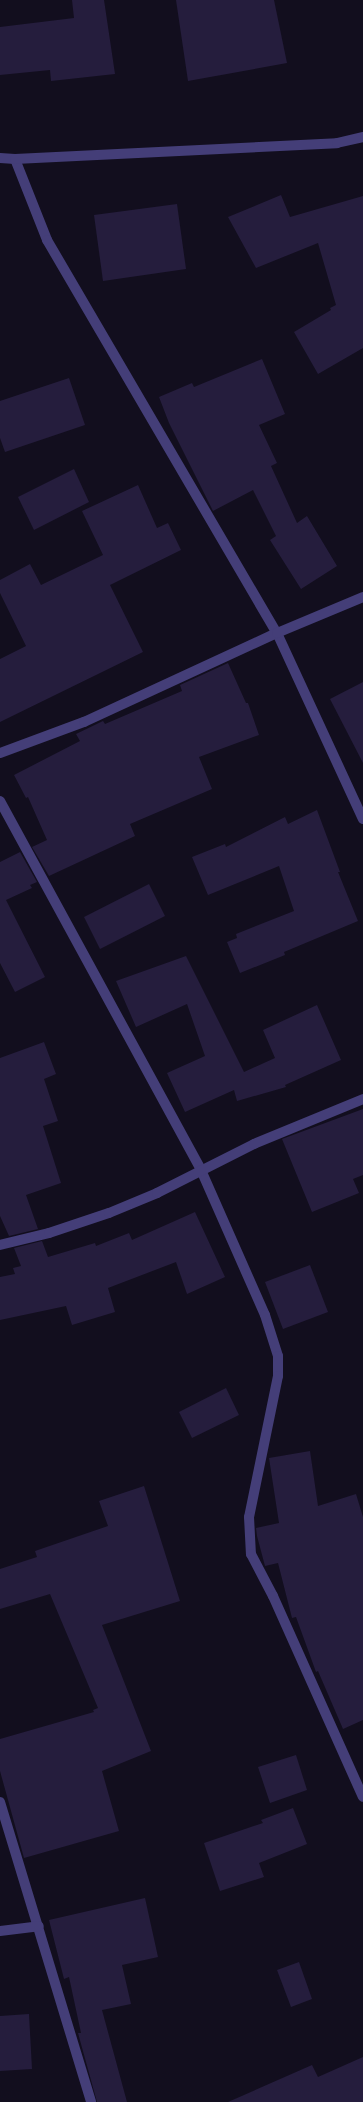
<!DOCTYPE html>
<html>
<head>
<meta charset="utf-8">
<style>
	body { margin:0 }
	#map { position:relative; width:363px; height:2102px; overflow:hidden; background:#120e1e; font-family:Ubuntu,sans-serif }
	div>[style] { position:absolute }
	.building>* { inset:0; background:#251d3d }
	.minor>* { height:10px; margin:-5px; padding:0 5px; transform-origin:5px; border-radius:5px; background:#443e78 }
	.tertiary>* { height:10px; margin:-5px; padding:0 5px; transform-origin:5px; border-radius:5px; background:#443e78 }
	span { translate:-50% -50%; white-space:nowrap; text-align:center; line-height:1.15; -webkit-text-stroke:3px #120e1e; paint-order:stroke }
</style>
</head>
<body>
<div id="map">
	<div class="building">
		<div style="clip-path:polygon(72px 0,104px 0,115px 74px,51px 81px,50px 70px,0 75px,0 27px,74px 18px)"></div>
		<div style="clip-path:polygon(176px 0,274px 0,287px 63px,188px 81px)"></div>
		<div style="clip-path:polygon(281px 195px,290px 217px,363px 196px,363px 348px,318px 374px,294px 332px,331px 310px,330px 308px,336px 305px,318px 243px,256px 268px,228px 217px)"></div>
		<div style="clip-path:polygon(177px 204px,186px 269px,103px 281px,94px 215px)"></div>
		<div style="clip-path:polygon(262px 359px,285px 414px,259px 425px,277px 463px,271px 466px,297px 523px,307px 516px,337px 566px,301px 589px,270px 540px,276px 536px,253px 490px,213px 511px,169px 423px,159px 397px,192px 383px,194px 387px)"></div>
		<div style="clip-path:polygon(69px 378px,85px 425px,5px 452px,0 438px,0 401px)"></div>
		<div style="clip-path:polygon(74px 469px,89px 502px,34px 530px,18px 497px)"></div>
		<div style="clip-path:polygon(138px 485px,157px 528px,168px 523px,181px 550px,110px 585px,143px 652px,0 722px,0 659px,26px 646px,0 593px,0 580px,30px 564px,41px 585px,103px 555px,82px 511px)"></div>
		<div style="clip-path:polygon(228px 663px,246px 703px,248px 703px,259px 735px,199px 757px,212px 789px,130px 824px,135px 836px,49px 876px,32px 847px,47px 840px,28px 797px,26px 798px,14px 775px,80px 741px,76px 734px,103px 721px,105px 724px,182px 691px,180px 685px)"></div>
		<div style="clip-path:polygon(363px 682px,363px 763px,330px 699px)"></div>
		<div style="clip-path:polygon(317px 810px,340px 872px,338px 872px,358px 921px,284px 952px,285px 955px,240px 973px,227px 942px,237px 938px,236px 934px,294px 911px,279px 866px,208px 895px,192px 857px,225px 844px,226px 847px,285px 817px,288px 824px)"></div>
		<div style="clip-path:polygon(20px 852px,37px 882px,30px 885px,32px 888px,6px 900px,45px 977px,15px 992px,0 963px,0 862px)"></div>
		<div style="clip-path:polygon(149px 884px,165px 916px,100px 949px,84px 917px)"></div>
		<div style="clip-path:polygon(186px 956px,244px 1072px,275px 1058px,263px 1030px,317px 1005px,341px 1060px,285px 1085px,286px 1087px,237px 1101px,234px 1090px,185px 1112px,167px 1073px,205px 1056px,187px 1004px,136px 1027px,116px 981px)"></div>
		<div style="clip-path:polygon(44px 1042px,56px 1074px,44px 1079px,58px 1121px,43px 1126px,61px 1183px,26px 1195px,38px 1229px,9px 1236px,0 1216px,0 1058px)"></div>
		<div style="clip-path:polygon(363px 1109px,363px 1175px,353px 1179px,359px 1193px,312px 1212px,282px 1139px)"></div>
		<div style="clip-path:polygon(195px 1212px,225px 1277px,187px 1294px,176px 1262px,108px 1288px,115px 1312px,72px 1325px,66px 1306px,0 1320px,0 1277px,15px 1274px,13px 1268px,21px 1266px,14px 1248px,42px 1241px,48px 1257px,95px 1243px,96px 1246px,129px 1233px,132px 1240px)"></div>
		<div style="clip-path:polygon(310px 1265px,328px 1312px,283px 1329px,265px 1282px)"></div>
		<div style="clip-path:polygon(226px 1388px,239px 1415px,192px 1438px,179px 1412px)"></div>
		<div style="clip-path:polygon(310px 1451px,318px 1506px,356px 1494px,363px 1517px,363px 1720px,343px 1729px,318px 1671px,316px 1672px,296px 1617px,292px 1618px,278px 1563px,265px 1566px,257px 1536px,256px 1528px,279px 1523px,269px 1458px)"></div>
		<div style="clip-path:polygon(144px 1486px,180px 1601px,102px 1625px,151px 1751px,102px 1771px,119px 1831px,24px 1858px,0 1771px,0 1739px,94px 1712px,93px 1710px,98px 1708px,50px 1594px,0 1609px,0 1569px,37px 1557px,35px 1551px,108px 1526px,99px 1501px)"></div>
		<div style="clip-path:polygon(296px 1755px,307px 1790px,270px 1803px,258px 1767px)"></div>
		<div style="clip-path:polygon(293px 1808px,307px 1844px,259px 1863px,264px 1877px,220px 1891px,204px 1843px,263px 1823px,261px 1820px)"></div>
		<div style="clip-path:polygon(145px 1898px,158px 1957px,122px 1965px,131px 2004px,102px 2010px,127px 2102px,97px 2102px,78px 2033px,81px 2033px,69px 1977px,64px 1979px,49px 1920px)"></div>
		<div style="clip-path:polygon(299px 1962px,312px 1999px,291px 2007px,277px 1970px)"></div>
		<div style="clip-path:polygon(29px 2014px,32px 2069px,0 2071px,0 2016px)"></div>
		<div style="clip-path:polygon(363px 2057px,363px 2102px,228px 2102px,312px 2065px,318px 2077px)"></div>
	</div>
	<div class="minor">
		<div style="left:15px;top:159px;width:87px;rotate:68.4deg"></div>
		<div style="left:47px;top:240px;width:455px;rotate:59.7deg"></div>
		<div style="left:277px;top:633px;width:205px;rotate:65.2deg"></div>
		<div style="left:0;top:753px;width:90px;rotate:-20.3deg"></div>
		<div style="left:84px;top:722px;width:213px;rotate:-24.8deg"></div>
		<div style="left:277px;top:633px;width:93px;rotate:-22.7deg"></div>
		<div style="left:0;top:801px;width:420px;rotate:61.4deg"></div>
		<div style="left:201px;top:1170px;width:158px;rotate:66.2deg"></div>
		<div style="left:265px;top:1315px;width:43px;rotate:72.4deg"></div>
		<div style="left:278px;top:1356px;width:20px;rotate:90deg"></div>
		<div style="left:278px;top:1376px;width:144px;rotate:101.6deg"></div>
		<div style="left:249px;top:1517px;width:37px;rotate:87deg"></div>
		<div style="left:251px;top:1554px;width:47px;rotate:62.4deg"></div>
		<div style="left:273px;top:1596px;width:220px;rotate:65.9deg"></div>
		<div style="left:0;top:1245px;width:50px;rotate:-13.8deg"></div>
		<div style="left:49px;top:1233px;width:63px;rotate:-18.4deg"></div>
		<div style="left:109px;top:1213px;width:52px;rotate:-22.6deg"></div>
		<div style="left:157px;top:1193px;width:109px;rotate:-26.8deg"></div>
		<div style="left:254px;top:1144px;width:118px;rotate:-22.4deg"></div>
		<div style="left:0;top:1802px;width:313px;rotate:73.1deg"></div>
		<div style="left:0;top:1931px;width:39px;rotate:-7deg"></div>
	</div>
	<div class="tertiary">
		<div style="left:0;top:158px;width:15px;rotate:4deg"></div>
		<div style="left:15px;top:159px;width:322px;rotate:-2.8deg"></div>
		<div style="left:337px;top:143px;width:27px;rotate:-13deg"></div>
	</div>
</div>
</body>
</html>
